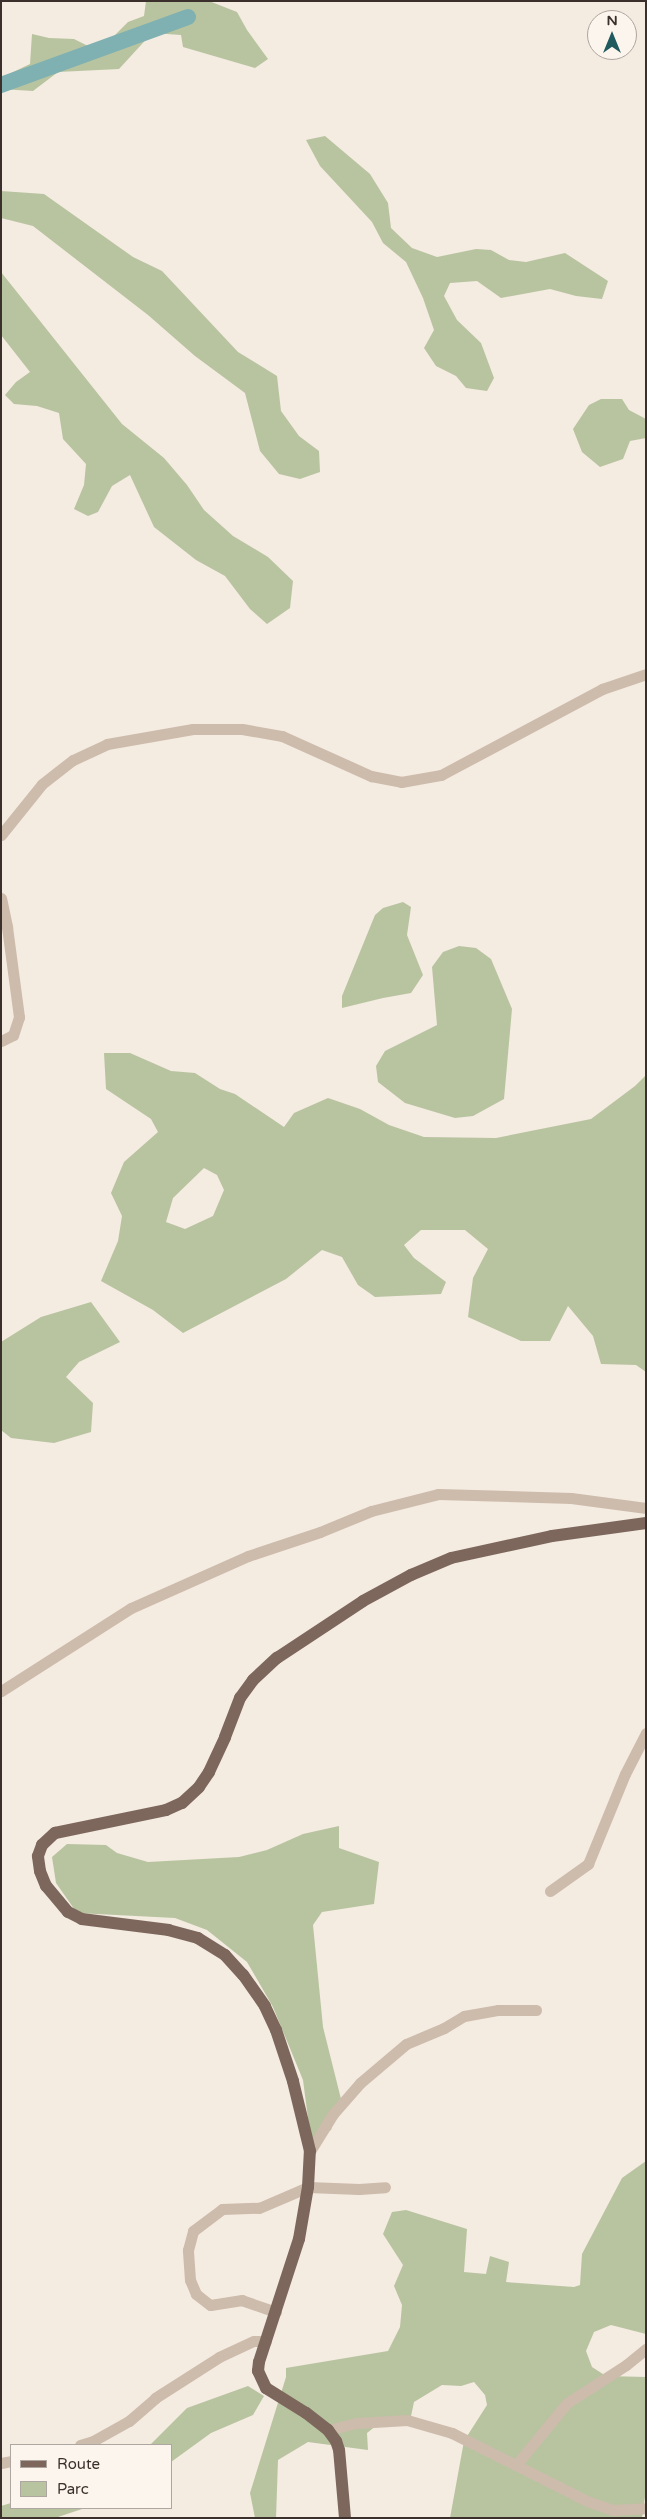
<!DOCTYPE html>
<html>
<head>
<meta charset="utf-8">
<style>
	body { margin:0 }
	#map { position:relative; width:647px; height:2519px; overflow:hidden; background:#f4ebe1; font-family:"Varela Round",sans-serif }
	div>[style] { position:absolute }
	.green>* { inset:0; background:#b8c4a0 }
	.river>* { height:16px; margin:-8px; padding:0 8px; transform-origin:8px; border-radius:8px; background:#7fb0b2 }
	.minor>* { height:11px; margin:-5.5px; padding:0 5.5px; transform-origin:5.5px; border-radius:5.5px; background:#cdbbac }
	.major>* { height:12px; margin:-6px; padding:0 6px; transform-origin:6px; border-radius:6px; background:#7d675c }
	span { translate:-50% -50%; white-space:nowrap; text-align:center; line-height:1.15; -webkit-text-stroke:4px #fbf5ee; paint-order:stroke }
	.frame { position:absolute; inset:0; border:2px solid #3b302b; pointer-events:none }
	.legend { position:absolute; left:10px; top:2444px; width:162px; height:65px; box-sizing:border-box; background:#fbf5ee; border:1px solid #aea6a0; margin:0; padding:6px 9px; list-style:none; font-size:15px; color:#3b302b }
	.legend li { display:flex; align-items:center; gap:10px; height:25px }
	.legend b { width:25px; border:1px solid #aea6a0 }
	.north { position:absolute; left:587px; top:10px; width:50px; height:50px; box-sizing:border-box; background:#fbf5ee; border:1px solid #aea6a0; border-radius:50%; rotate:0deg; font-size:14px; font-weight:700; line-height:20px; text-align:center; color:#3b302b }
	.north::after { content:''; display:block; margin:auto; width:18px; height:22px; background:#1f5a5e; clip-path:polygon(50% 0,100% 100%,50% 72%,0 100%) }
</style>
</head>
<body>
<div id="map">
	<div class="green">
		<div style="clip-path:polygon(146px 1px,209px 1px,237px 12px,247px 30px,268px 59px,255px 68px,183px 47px,181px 35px,152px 33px,119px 69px,58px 72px,33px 91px,1px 89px,1px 81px,7px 75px,30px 64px,32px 34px,49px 38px,74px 39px,92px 48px,105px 45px,128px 22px,144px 16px)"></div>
		<div style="clip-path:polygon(325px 136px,370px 174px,388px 203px,391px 228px,412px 248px,437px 257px,476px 249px,491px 250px,509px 260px,526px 262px,565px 253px,608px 281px,602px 299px,576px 296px,550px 289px,501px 298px,477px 281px,450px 283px,444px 296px,457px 320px,481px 343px,494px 378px,487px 391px,466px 388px,456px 376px,436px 366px,424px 348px,434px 330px,423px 298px,406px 262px,383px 243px,372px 222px,320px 166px,306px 140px)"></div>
		<div style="clip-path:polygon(1px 191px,44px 194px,133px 257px,162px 271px,238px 352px,277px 376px,281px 411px,299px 436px,319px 451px,320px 472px,300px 479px,279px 474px,260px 451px,245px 393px,195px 356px,148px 315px,33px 226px,1px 218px)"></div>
		<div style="clip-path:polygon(1px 272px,122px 424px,164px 458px,187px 485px,204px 510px,233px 536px,268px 557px,293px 581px,290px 608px,267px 624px,250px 609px,225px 576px,196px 560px,154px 527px,130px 475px,112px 486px,98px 512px,88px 516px,74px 509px,84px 485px,86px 464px,63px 439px,59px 413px,37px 406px,14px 404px,5px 395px,16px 382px,30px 372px,1px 335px)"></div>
		<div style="clip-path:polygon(601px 399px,622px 399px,629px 410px,646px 419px,646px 438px,630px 441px,623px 459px,600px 467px,582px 452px,573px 429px,589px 405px)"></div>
		<div style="clip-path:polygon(403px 902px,411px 907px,407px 935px,423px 975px,411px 993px,383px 998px,342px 1008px,342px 996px,375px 915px,383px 908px)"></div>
		<div style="clip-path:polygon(459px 946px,476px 948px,491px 959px,512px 1009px,504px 1099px,473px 1116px,455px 1118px,405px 1103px,378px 1082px,376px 1066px,385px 1051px,437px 1025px,432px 967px,443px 952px)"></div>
		<div style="clip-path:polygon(evenodd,104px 1053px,130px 1053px,171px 1071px,195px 1073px,220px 1089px,235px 1094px,284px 1127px,294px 1113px,328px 1098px,360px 1109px,389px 1125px,424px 1137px,496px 1138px,591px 1119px,635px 1086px,646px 1075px,646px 1372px,636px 1365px,601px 1364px,593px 1336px,568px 1306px,550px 1341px,521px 1341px,468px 1317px,473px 1278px,488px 1249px,465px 1230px,421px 1230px,404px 1245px,414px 1258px,446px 1282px,441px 1294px,375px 1297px,358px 1285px,342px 1257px,322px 1250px,286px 1279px,183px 1333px,153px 1310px,101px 1281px,118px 1241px,122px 1216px,111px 1193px,124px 1162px,158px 1132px,151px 1119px,106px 1089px,104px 1053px,204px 1168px,217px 1175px,224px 1190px,213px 1216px,185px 1229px,166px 1222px,173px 1198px,204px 1168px)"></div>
		<div style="clip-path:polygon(91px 1302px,120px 1342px,79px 1362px,66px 1377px,93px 1403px,91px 1432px,54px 1443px,11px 1438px,1px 1430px,1px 1342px,41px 1317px)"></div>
		<div style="clip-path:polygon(339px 1826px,339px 1848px,379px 1862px,374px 1904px,322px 1912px,313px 1925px,323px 2027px,341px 2099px,331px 2130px,311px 2141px,303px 2080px,273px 2007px,247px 1962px,207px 1930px,175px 1918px,77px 1913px,56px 1883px,52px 1857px,67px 1844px,106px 1845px,117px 1853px,148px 1862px,239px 1857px,267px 1850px,303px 1834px)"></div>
		<div style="clip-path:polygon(646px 2161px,646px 2334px,611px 2325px,594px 2332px,586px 2351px,592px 2367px,606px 2376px,646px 2377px,646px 2490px,642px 2518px,450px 2518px,464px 2441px,487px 2405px,485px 2395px,474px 2382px,461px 2386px,442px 2385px,414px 2402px,410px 2421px,382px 2421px,367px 2433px,368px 2450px,308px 2442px,278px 2460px,276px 2518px,255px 2518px,250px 2493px,286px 2377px,286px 2368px,388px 2351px,400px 2327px,402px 2305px,394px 2286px,403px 2265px,383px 2234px,392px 2212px,406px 2210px,467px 2229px,464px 2272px,486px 2274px,490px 2256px,509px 2262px,506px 2282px,574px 2287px,580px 2285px,582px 2254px,622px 2178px)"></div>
		<div style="clip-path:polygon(248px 2386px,264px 2396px,253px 2415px,211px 2433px,171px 2462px,171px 2445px,150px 2445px,187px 2408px)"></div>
		<div style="clip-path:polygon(11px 2503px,11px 2508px,85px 2508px,55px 2518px,1px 2518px,1px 2506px)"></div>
	</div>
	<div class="river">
		<div style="left:1px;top:85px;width:199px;rotate:-20deg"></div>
	</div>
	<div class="minor">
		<div style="left:1px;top:835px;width:65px;rotate:-51.2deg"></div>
		<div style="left:42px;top:784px;width:39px;rotate:-38deg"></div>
		<div style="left:73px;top:760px;width:38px;rotate:-25deg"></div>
		<div style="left:107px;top:744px;width:87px;rotate:-9.9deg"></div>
		<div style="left:193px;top:729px;width:49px"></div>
		<div style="left:242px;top:729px;width:41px;rotate:9.9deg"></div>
		<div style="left:282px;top:736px;width:98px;rotate:24.2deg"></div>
		<div style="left:371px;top:776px;width:31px;rotate:11deg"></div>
		<div style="left:401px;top:782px;width:41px;rotate:-9.9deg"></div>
		<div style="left:441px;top:775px;width:183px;rotate:-28.1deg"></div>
		<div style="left:602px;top:689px;width:46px;rotate:-18.8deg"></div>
		<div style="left:1px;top:898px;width:30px;rotate:78deg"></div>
		<div style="left:7px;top:927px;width:91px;rotate:82.4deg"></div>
		<div style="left:19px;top:1017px;width:19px;rotate:108deg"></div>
		<div style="left:13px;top:1035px;width:13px;rotate:153deg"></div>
		<div style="left:1px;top:1691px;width:154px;rotate:-32.6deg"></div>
		<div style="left:131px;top:1608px;width:128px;rotate:-24deg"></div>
		<div style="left:248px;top:1556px;width:76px;rotate:-18.4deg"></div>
		<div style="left:320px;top:1532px;width:55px;rotate:-22.4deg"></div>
		<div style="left:371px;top:1511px;width:69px;rotate:-14.2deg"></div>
		<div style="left:438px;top:1494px;width:133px;rotate:1.7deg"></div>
		<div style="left:571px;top:1498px;width:76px;rotate:7.6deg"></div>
		<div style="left:550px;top:1891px;width:47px;rotate:-35.4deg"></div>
		<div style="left:588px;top:1864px;width:97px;rotate:-67.7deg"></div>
		<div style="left:625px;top:1774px;width:46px;rotate:-62.9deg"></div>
		<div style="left:310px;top:2151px;width:44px;rotate:-58.1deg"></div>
		<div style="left:333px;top:2114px;width:41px;rotate:-48.9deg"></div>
		<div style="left:360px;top:2083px;width:60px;rotate:-40.3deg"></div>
		<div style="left:406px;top:2044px;width:41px;rotate:-22.8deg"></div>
		<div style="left:444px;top:2028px;width:23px;rotate:-31deg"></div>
		<div style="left:464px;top:2016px;width:35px;rotate:-10deg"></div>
		<div style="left:498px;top:2010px;width:38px"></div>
		<div style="left:276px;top:2312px;width:36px;rotate:-161deg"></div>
		<div style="left:242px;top:2300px;width:32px;rotate:171deg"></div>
		<div style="left:210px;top:2305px;width:18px;rotate:-142deg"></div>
		<div style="left:196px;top:2294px;width:15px;rotate:-113deg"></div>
		<div style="left:190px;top:2280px;width:30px;rotate:-94deg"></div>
		<div style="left:188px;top:2250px;width:20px;rotate:-75deg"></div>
		<div style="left:193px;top:2231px;width:36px;rotate:-37deg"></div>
		<div style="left:222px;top:2209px;width:37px;rotate:-2deg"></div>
		<div style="left:259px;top:2208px;width:53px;rotate:-23.2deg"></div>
		<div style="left:308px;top:2187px;width:51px;rotate:2.2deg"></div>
		<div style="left:359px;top:2189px;width:26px;rotate:-4deg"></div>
		<div style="left:328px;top:2430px;width:30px;rotate:-14deg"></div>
		<div style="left:357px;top:2423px;width:50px;rotate:-3.4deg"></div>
		<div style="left:407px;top:2420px;width:47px;rotate:16.1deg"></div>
		<div style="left:452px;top:2433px;width:151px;rotate:26.7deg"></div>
		<div style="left:587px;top:2501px;width:28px;rotate:19deg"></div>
		<div style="left:613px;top:2510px;width:33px;rotate:-3deg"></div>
		<div style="left:80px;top:2445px;width:14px;rotate:-17deg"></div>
		<div style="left:93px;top:2441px;width:41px;rotate:-29.1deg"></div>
		<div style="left:129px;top:2421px;width:35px;rotate:-41deg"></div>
		<div style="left:155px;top:2398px;width:76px;rotate:-32.6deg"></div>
		<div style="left:219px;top:2357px;width:38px;rotate:-25deg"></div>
		<div style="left:254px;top:2341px;width:12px"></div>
		<div style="left:1px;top:2463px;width:10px;rotate:-11deg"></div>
		<div style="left:516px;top:2465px;width:80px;rotate:-50.6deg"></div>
		<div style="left:567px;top:2403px;width:70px;rotate:-32.8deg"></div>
		<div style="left:626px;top:2365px;width:26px;rotate:-39deg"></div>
	</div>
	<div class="major">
		<div style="left:345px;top:2518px;width:68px;rotate:-95deg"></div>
		<div style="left:339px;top:2450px;width:9px;rotate:-108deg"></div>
		<div style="left:336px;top:2441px;width:14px;rotate:-126deg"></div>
		<div style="left:328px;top:2430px;width:28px;rotate:-142deg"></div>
		<div style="left:306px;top:2413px;width:47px;rotate:-148deg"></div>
		<div style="left:266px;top:2388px;width:19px;rotate:-115deg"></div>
		<div style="left:258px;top:2371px;width:9px;rotate:-84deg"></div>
		<div style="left:259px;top:2362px;width:129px;rotate:-72deg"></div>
		<div style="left:299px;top:2239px;width:53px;rotate:-80.2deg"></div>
		<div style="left:308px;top:2187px;width:36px;rotate:-87deg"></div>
		<div style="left:310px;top:2151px;width:72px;rotate:-103.7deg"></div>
		<div style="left:293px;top:2081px;width:54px;rotate:-108.4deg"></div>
		<div style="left:276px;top:2030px;width:26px;rotate:-115deg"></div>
		<div style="left:265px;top:2006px;width:38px;rotate:-125deg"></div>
		<div style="left:243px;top:1975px;width:27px;rotate:-132deg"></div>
		<div style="left:225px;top:1955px;width:32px;rotate:-148deg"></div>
		<div style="left:198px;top:1938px;width:30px;rotate:-165deg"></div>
		<div style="left:169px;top:1930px;width:88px;rotate:-172.8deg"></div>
		<div style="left:82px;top:1919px;width:16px;rotate:-153deg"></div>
		<div style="left:68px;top:1912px;width:34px;rotate:-130deg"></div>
		<div style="left:46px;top:1886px;width:16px;rotate:-112deg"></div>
		<div style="left:40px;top:1871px;width:15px;rotate:-98deg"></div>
		<div style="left:38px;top:1856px;width:12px;rotate:-70deg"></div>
		<div style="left:42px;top:1845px;width:18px;rotate:-43deg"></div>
		<div style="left:55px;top:1833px;width:113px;rotate:-11.7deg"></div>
		<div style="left:166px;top:1810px;width:17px;rotate:-24deg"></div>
		<div style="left:182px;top:1803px;width:23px;rotate:-43deg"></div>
		<div style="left:199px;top:1787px;width:18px;rotate:-56deg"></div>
		<div style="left:209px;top:1772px;width:38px;rotate:-65deg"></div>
		<div style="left:225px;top:1737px;width:42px;rotate:-69deg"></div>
		<div style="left:240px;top:1698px;width:22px;rotate:-54deg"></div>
		<div style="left:253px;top:1680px;width:33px;rotate:-43deg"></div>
		<div style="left:277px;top:1658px;width:103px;rotate:-33.5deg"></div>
		<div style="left:363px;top:1601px;width:55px;rotate:-28.4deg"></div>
		<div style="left:411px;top:1575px;width:43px;rotate:-23deg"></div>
		<div style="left:451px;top:1558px;width:103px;rotate:-12.3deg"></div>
		<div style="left:552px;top:1536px;width:95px;rotate:-7.9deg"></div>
	</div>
	<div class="frame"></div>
	<ul class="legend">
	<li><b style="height:6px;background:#7d675c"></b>Route</li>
	<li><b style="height:14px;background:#b8c4a0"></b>Parc</li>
	</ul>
	<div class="north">N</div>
</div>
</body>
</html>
